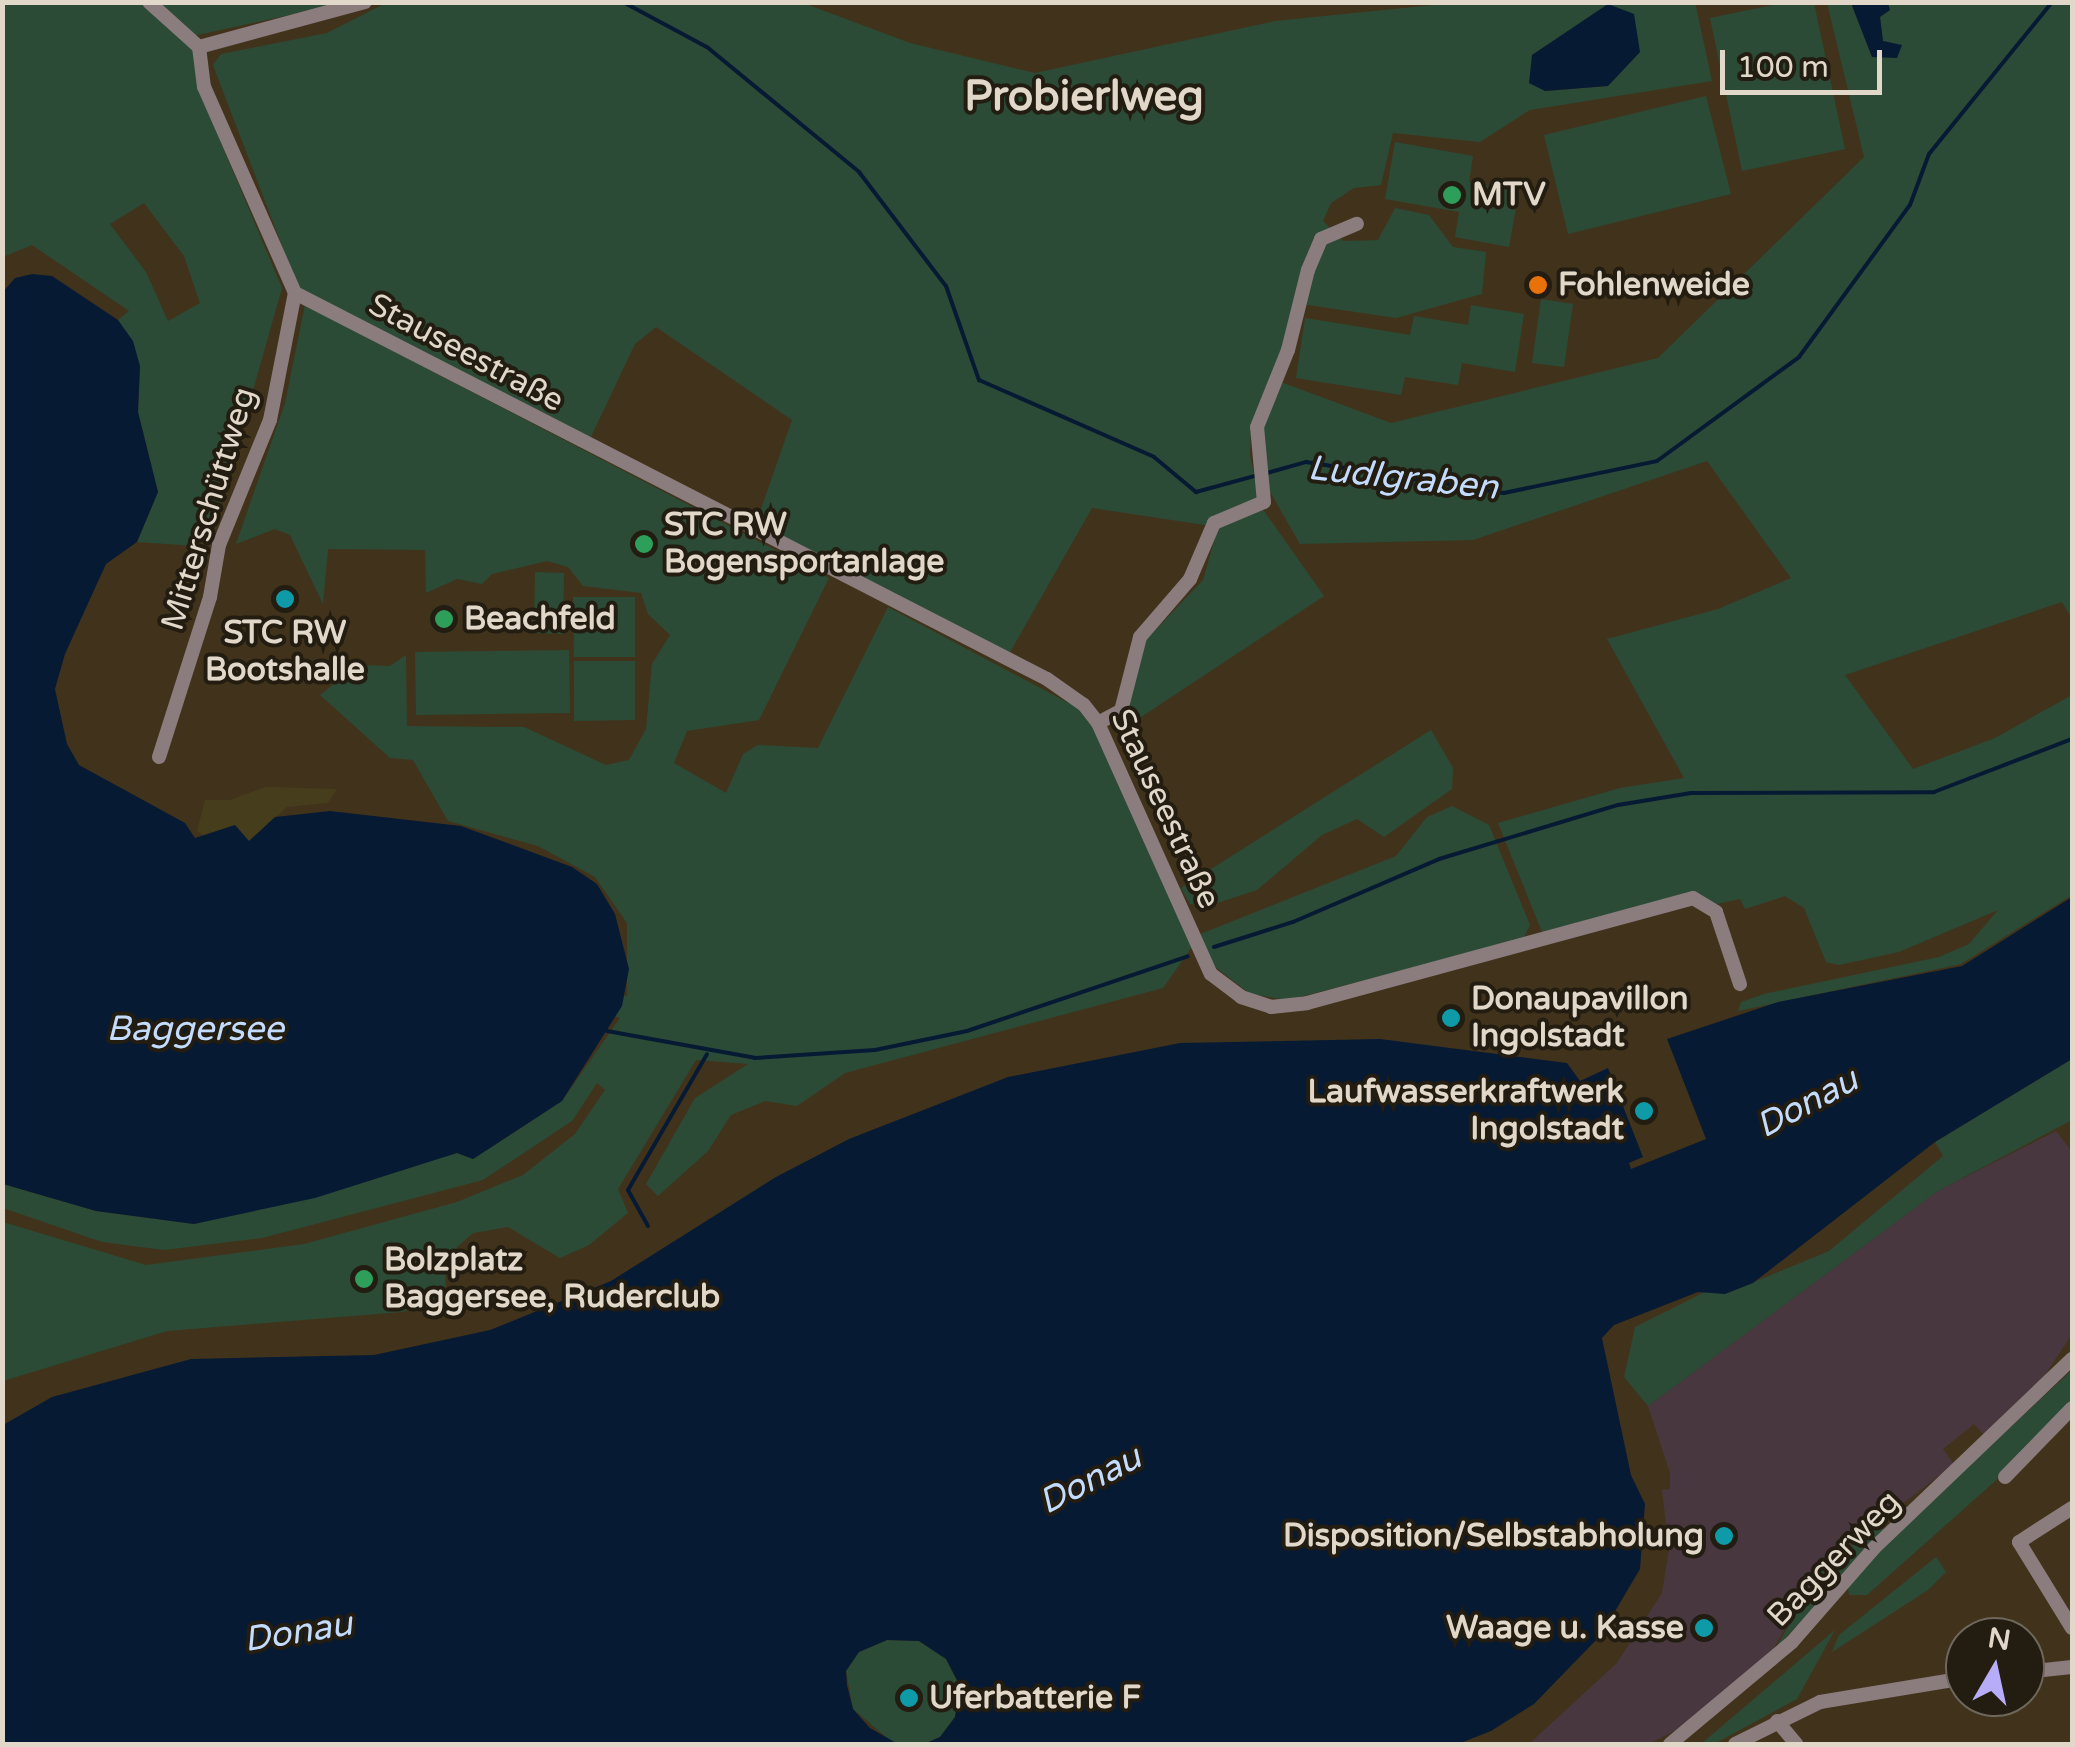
<!DOCTYPE html>
<html>
<head>
<meta charset="utf-8">
<style>
	body { margin:0 }
	#map { position:relative; width:2075px; height:1747px; overflow:hidden; background:#41331b; font-family:"Varela Round",sans-serif }
	div>[style] { position:absolute }
	.industrial>* { inset:0; background:#493740 }
	.green>* { inset:0; background:#2b4b36 }
	.round { border-radius:50% }
	.sand>* { inset:0; background:#453d1c }
	.water>* { inset:0; background:#071a34 }
	.stream>* { height:4px; margin:-2px; padding:0 2px; transform-origin:2px; border-radius:2px; background:#071a34 }
	.minor>* { height:14px; margin:-7px; padding:0 7px; transform-origin:7px; border-radius:7px; background:#8b7c7e }
	.dots>* { width:28px; height:28px; translate:-50% -50%; box-sizing:border-box; border:5px solid #221c11; border-radius:50% }
	span { translate:-50% -50%; white-space:nowrap; text-align:center; line-height:1.15; -webkit-text-stroke:8px #221c11; paint-order:stroke }
	.poi-label { font-size:32px; color:#e1d8ca; font-weight:700 }
	.left { translate:0 -50%; text-align:left }
	.right { translate:-100% -50%; text-align:right }
	.street-label { font-size:32px; color:#e1d8ca }
	.water-label { font-size:35px; color:#c3dbfc; font-style:italic }
	.district-label { font-size:42px; color:#e1d8ca; font-weight:700 }
	.frame { position:absolute; inset:0; border:5px solid #e1d8ca; pointer-events:none }
	.north { position:absolute; left:1945px; top:1617px; width:100px; height:100px; box-sizing:border-box; background:#221c11; border:2px solid #6e675b; border-radius:50%; rotate:9deg; font-size:28px; font-weight:700; line-height:40px; text-align:center; color:#e1d8ca }
	.north::after { content:''; display:block; margin:auto; width:35px; height:45px; background:#b6acf8; clip-path:polygon(50% 0,100% 100%,50% 72%,0 100%) }
	.scale { position:absolute; left:1720px; top:50px; width:162px; height:45px; box-sizing:border-box; border:5px solid #e1d8ca; border-top:0; padding-left:12px; font-size:30px; line-height:35px; white-space:nowrap; color:#e1d8ca; -webkit-text-stroke:8px #221c11; paint-order:stroke }
</style>
</head>
<body>
<div id="map">
	<div class="industrial">
		<div style="clip-path:polygon(2056px 1131px,2072px 1152px,2072px 1334px,2043px 1378px,1985px 1436px,1974px 1424px,1943px 1449px,1954px 1464px,1822px 1566px,1772px 1651px,1699px 1718px,1649px 1744px,1529px 1744px,1617px 1663px,1662px 1593px,1669px 1549px,1662px 1490px,1670px 1489px,1670px 1473px,1648px 1406px,1938px 1191px)"></div>
	</div>
	<div class="green">
		<div style="clip-path:polygon(evenodd,388px 2px,803px 3px,910px 43px,1035px 73px,1275px 21px,1463px 2px,1695px 2px,1712px 81px,1530px 110px,1480px 142px,1393px 133px,1381px 185px,1354px 188px,1331px 203px,1323px 221px,1343px 241px,1378px 240px,1395px 208px,1429px 215px,1453px 247px,1486px 252px,1482px 294px,1396px 318px,1294px 303px,1277px 370px,1251px 426px,1250px 456px,1262px 508px,1324px 596px,1132px 723px,1129px 704px,1145px 641px,1203px 580px,1218px 527px,1092px 508px,1009px 654px,755px 526px,792px 420px,656px 327px,635px 344px,588px 443px,299px 290px,213px 65px,221px 54px,327px 33px,388px 2px,1608px 5px,1632px 30px,1640px 52px,1608px 86px,1545px 91px,1532px 55px,1608px 5px)"></div>
		<div style="clip-path:polygon(evenodd,3px 3px,344px 3px,179px 39px,193px 48px,198px 88px,282px 288px,220px 507px,195px 546px,137px 542px,158px 492px,138px 412px,140px 366px,118px 320px,129px 311px,32px 245px,3px 257px,3px 3px,144px 203px,184px 256px,200px 303px,168px 321px,146px 272px,110px 224px,144px 203px)"></div>
		<div style="clip-path:polygon(1782px 3px,1814px 3px,1845px 149px,1742px 171px,1710px 18px)"></div>
		<div style="clip-path:polygon(1827px 3px,1851px 3px,1872px 57px,1902px 46px,1883px 42px,1880px 17px,1890px 10px,1888px 3px,2072px 3px,2072px 619px,2062px 602px,1845px 675px,1913px 769px,1995px 738px,2072px 695px,2072px 895px,1961px 964px,1738px 1011px,1741px 1002px,1764px 994px,1939px 957px,1969px 944px,1998px 910px,1899px 952px,1839px 965px,1826px 962px,1804px 908px,1785px 896px,1745px 909px,1740px 899px,1716px 904px,1688px 894px,1542px 932px,1498px 823px,1620px 788px,1684px 778px,1607px 639px,1718px 609px,1791px 578px,1707px 461px,1473px 540px,1300px 544px,1265px 483px,1263px 418px,1281px 382px,1391px 423px,1658px 358px,1864px 157px)"></div>
		<div style="clip-path:polygon(1706px 96px,1731px 194px,1568px 234px,1544px 135px)"></div>
		<div style="clip-path:polygon(1395px 142px,1473px 156px,1469px 182px,1519px 191px,1509px 247px,1455px 237px,1459px 212px,1385px 199px)"></div>
		<div style="clip-path:polygon(1541px 299px,1573px 304px,1564px 367px,1532px 363px)"></div>
		<div style="clip-path:polygon(305px 305px,829px 578px,759px 720px,687px 731px,674px 763px,726px 793px,743px 754px,758px 745px,818px 748px,888px 607px,1076px 707px,1095px 730px,1192px 947px,1163px 988px,845px 1073px,797px 1106px,765px 1101px,731px 1115px,708px 1151px,658px 1196px,646px 1184px,695px 1098px,748px 1064px,696px 1060px,618px 1189px,628px 1213px,589px 1245px,560px 1258px,508px 1227px,473px 1233px,445px 1258px,446px 1298px,402px 1312px,167px 1331px,3px 1381px,3px 1222px,146px 1265px,304px 1244px,457px 1202px,523px 1175px,575px 1134px,605px 1090px,597px 1083px,572px 1121px,483px 1180px,262px 1238px,164px 1250px,102px 1242px,3px 1208px,3px 1184px,96px 1211px,194px 1224px,457px 1153px,473px 1159px,562px 1101px,620px 1018px,612px 1015px,616px 994px,627px 996px,627px 923px,595px 877px,538px 846px,448px 821px,413px 760px,390px 758px,320px 695px,357px 665px,390px 666px,406px 655px,407px 726px,524px 727px,606px 765px,629px 760px,646px 729px,652px 664px,670px 635px,648px 614px,641px 593px,583px 586px,568px 567px,547px 561px,492px 574px,482px 584px,457px 579px,426px 593px,425px 550px,328px 549px,323px 604px,290px 535px,275px 529px,236px 544px,285px 403px)"></div>
		<div style="clip-path:polygon(1471px 305px,1524px 314px,1515px 372px,1462px 363px,1458px 385px,1405px 377px,1401px 395px,1296px 378px,1305px 318px,1410px 335px,1414px 316px,1468px 325px)"></div>
		<div style="clip-path:polygon(535px 572px,564px 573px,563px 634px,534px 633px)"></div>
		<div style="clip-path:polygon(573px 597px,635px 597px,635px 657px,574px 657px)"></div>
		<div class="round" style="left:430px;top:605px;width:28px;height:28px"></div>
		<div style="clip-path:polygon(569px 650px,570px 713px,416px 715px,415px 652px)"></div>
		<div style="clip-path:polygon(574px 661px,635px 661px,635px 720px,574px 721px)"></div>
		<div style="clip-path:polygon(1431px 730px,1453px 768px,1452px 789px,1384px 837px,1357px 819px,1322px 835px,1257px 890px,1205px 907px,1190px 904px,1181px 888px)"></div>
		<div style="clip-path:polygon(1452px 806px,1489px 825px,1530px 925px,1523px 939px,1288px 1000px,1250px 994px,1214px 966px,1198px 935px,1396px 856px,1427px 817px)"></div>
		<div style="clip-path:polygon(2072px 1059px,2072px 1120px,1938px 1191px,1648px 1406px,1624px 1377px,1635px 1327px,1707px 1291px,1725px 1294px,1829px 1251px,1943px 1156px,1935px 1142px)"></div>
		<div style="clip-path:polygon(2072px 1370px,2072px 1400px,2002px 1475px,1867px 1595px,1849px 1595px,1848px 1586px,1878px 1550px)"></div>
		<div style="clip-path:polygon(1878px 1525px,1886px 1531px,1775px 1649px,1823px 1567px)"></div>
		<div style="clip-path:polygon(1936px 1557px,1946px 1572px,1928px 1590px,1832px 1652px,1839px 1635px)"></div>
		<div style="clip-path:polygon(1835px 1630px,1797px 1699px,1714px 1744px,1701px 1744px)"></div>
		<div style="clip-path:polygon(887px 1640px,919px 1641px,946px 1659px,960px 1687px,955px 1717px,940px 1737px,924px 1744px,892px 1742px,853px 1709px,846px 1671px,859px 1652px)"></div>
	</div>
	<div class="sand">
		<div style="clip-path:polygon(265px 787px,337px 789px,328px 803px,287px 807px,249px 841px,239px 836px,209px 839px,197px 831px,205px 800px,230px 800px)"></div>
	</div>
	<div class="water">
		<div style="clip-path:polygon(1851px 3px,1888px 3px,1890px 10px,1880px 17px,1883px 41px,1902px 45px,1897px 58px,1872px 57px)"></div>
		<div style="clip-path:polygon(1608px 4px,1634px 14px,1640px 52px,1608px 86px,1545px 91px,1529px 83px,1532px 55px)"></div>
		<div style="clip-path:polygon(32px 274px,52px 276px,118px 320px,133px 341px,140px 366px,138px 412px,158px 492px,137px 542px,106px 564px,65px 654px,55px 689px,67px 744px,79px 765px,185px 823px,195px 838px,235px 825px,249px 841px,275px 817px,330px 811px,461px 826px,572px 867px,597px 884px,615px 914px,629px 969px,622px 1006px,562px 1101px,473px 1159px,457px 1153px,315px 1198px,194px 1224px,96px 1211px,3px 1184px,2px 293px,15px 278px)"></div>
		<div style="clip-path:polygon(2072px 897px,2072px 1059px,1935px 1142px,1753px 1283px,1725px 1294px,1698px 1292px,1614px 1325px,1602px 1338px,1631px 1475px,1645px 1504px,1640px 1569px,1601px 1635px,1534px 1704px,1491px 1731px,1458px 1744px,924px 1744px,940px 1737px,955px 1717px,960px 1686px,946px 1659px,919px 1641px,887px 1640px,859px 1652px,846px 1671px,847px 1685px,853px 1709px,870px 1728px,898px 1744px,3px 1744px,3px 1425px,52px 1397px,191px 1359px,374px 1355px,490px 1330px,611px 1281px,776px 1177px,849px 1139px,1008px 1077px,1180px 1043px,1380px 1039px,1567px 1063px,1580px 1081px,1608px 1068px,1643px 1157px,1629px 1163px,1631px 1169px,1706px 1139px,1667px 1039px,1778px 1002px,1962px 966px)"></div>
	</div>
	<div class="stream">
		<div style="left:623px;top:2px;width:95px;rotate:28.2deg"></div>
		<div style="left:707px;top:47px;width:197px;rotate:39.4deg"></div>
		<div style="left:859px;top:172px;width:143px;rotate:52.7deg"></div>
		<div style="left:946px;top:286px;width:100px;rotate:70.7deg"></div>
		<div style="left:979px;top:380px;width:191px;rotate:23.7deg"></div>
		<div style="left:1154px;top:457px;width:55px;rotate:39.8deg"></div>
		<div style="left:1196px;top:492px;width:64px;rotate:-15.3deg"></div>
		<div style="left:1267px;top:473px;width:41px;rotate:-15.8deg"></div>
		<div style="left:1306px;top:462px;width:200px;rotate:8.9deg"></div>
		<div style="left:1504px;top:493px;width:156px;rotate:-11.8deg"></div>
		<div style="left:1657px;top:461px;width:176px;rotate:-36.2deg"></div>
		<div style="left:1799px;top:357px;width:188px;rotate:-53.9deg"></div>
		<div style="left:1910px;top:205px;width:54px;rotate:-69.6deg"></div>
		<div style="left:1929px;top:154px;width:196px;rotate:-51deg"></div>
		<div style="left:1214px;top:947px;width:83px;rotate:-17.6deg"></div>
		<div style="left:1293px;top:922px;width:159px;rotate:-23.3deg"></div>
		<div style="left:1439px;top:859px;width:187px;rotate:-16.8deg"></div>
		<div style="left:1618px;top:805px;width:74px;rotate:-9.3deg"></div>
		<div style="left:1691px;top:793px;width:243px;rotate:-0.2deg"></div>
		<div style="left:1934px;top:792px;width:148px;rotate:-21deg"></div>
		<div style="left:607px;top:1031px;width:150px;rotate:10.3deg"></div>
		<div style="left:755px;top:1058px;width:120px;rotate:-3.8deg"></div>
		<div style="left:875px;top:1050px;width:94px;rotate:-11.7deg"></div>
		<div style="left:967px;top:1031px;width:233px;rotate:-18.7deg"></div>
		<div style="left:648px;top:1226px;width:41px;rotate:-119.1deg"></div>
		<div style="left:628px;top:1190px;width:157px;rotate:-59.8deg"></div>
	</div>
	<div class="minor">
		<div style="left:149px;top:2px;width:67px;rotate:42deg"></div>
		<div style="left:199px;top:47px;width:172px;rotate:-15.2deg"></div>
		<div style="left:295px;top:293px;width:845px;rotate:27.17deg"></div>
		<div style="left:1047px;top:679px;width:45px;rotate:35.1deg"></div>
		<div style="left:1084px;top:705px;width:23px;rotate:52deg"></div>
		<div style="left:1098px;top:723px;width:275px;rotate:65.8deg"></div>
		<div style="left:1211px;top:974px;width:38px;rotate:37deg"></div>
		<div style="left:1241px;top:997px;width:32px;rotate:18deg"></div>
		<div style="left:1271px;top:1007px;width:36px;rotate:-6deg"></div>
		<div style="left:1307px;top:1003px;width:400px;rotate:-15.2deg"></div>
		<div style="left:1693px;top:898px;width:27px;rotate:31deg"></div>
		<div style="left:1716px;top:912px;width:76px;rotate:71.6deg"></div>
		<div style="left:1098px;top:723px;width:26px;rotate:-28deg"></div>
		<div style="left:1121px;top:711px;width:76px;rotate:-75.6deg"></div>
		<div style="left:1140px;top:637px;width:77px;rotate:-49.2deg"></div>
		<div style="left:1190px;top:579px;width:61px;rotate:-66.8deg"></div>
		<div style="left:1214px;top:523px;width:54px;rotate:-22.8deg"></div>
		<div style="left:1264px;top:502px;width:75px;rotate:-95.3deg"></div>
		<div style="left:1257px;top:427px;width:83px;rotate:-68.1deg"></div>
		<div style="left:1288px;top:350px;width:82px;rotate:-76deg"></div>
		<div style="left:1308px;top:270px;width:34px;rotate:-67deg"></div>
		<div style="left:1321px;top:239px;width:39px;rotate:-23deg"></div>
		<div style="left:159px;top:757px;width:168px;rotate:-72.3deg"></div>
		<div style="left:210px;top:597px;width:53px;rotate:-80.2deg"></div>
		<div style="left:219px;top:545px;width:135px;rotate:-67.8deg"></div>
		<div style="left:270px;top:420px;width:129px;rotate:-78.9deg"></div>
		<div style="left:295px;top:293px;width:225px;rotate:-113.8deg"></div>
		<div style="left:204px;top:87px;width:40px;rotate:-97.1deg"></div>
		<div style="left:2005px;top:1477px;width:96px;rotate:-45.8deg"></div>
		<div style="left:2072px;top:1508px;width:63px;rotate:147.3deg"></div>
		<div style="left:2019px;top:1542px;width:101px;rotate:58.4deg"></div>
		<div style="left:2025px;top:1672px;width:47px;rotate:-6.1deg"></div>
		<div style="left:1777px;top:1721px;width:30px;rotate:50deg"></div>
		<div style="left:1670px;top:1744px;width:159px;rotate:-39.9deg"></div>
		<div style="left:1792px;top:1642px;width:125px;rotate:-48.9deg"></div>
		<div style="left:1874px;top:1548px;width:274px;rotate:-43.7deg"></div>
		<div style="left:1735px;top:1744px;width:95px;rotate:-26.3deg"></div>
		<div style="left:1820px;top:1702px;width:147px;rotate:-9.4deg"></div>
	</div>
	<div class="dots">
		<div style="left:1452px;top:195px;background:#2e9e5b"></div>
		<div style="left:1538px;top:285px;background:#e8710a"></div>
		<div style="left:644px;top:544px;background:#2e9e5b"></div>
		<div style="left:285px;top:599px;background:#0f9aa8"></div>
		<div style="left:444px;top:619px;background:#2e9e5b"></div>
		<div style="left:1451px;top:1018px;background:#0f9aa8"></div>
		<div style="left:1644px;top:1111px;background:#0f9aa8"></div>
		<div style="left:364px;top:1279px;background:#2e9e5b"></div>
		<div style="left:1724px;top:1536px;background:#0f9aa8"></div>
		<div style="left:1704px;top:1628px;background:#0f9aa8"></div>
		<div style="left:909px;top:1698px;background:#0f9aa8"></div>
	</div>
	<div class="poi-label">
		<span class="left" style="left:1472px;top:195px">MTV</span>
		<span class="left" style="left:1558px;top:285px">Fohlenweide</span>
		<span class="left" style="left:664px;top:544px">STC RW<br>Bogensportanlage</span>
		<span class="left" style="left:464px;top:619px">Beachfeld</span>
		<span style="left:285px;top:652px">STC RW<br>Bootshalle</span>
		<span class="left" style="left:1471px;top:1018px">Donaupavillon<br>Ingolstadt</span>
		<span class="right" style="left:1624px;top:1111px">Laufwasserkraftwerk<br>Ingolstadt</span>
		<span class="left" style="left:384px;top:1279px">Bolzplatz<br>Baggersee, Ruderclub</span>
		<span class="right" style="left:1704px;top:1536px">Disposition/Selbstabholung</span>
		<span class="right" style="left:1684px;top:1628px">Waage u. Kasse</span>
		<span class="left" style="left:929px;top:1698px">Uferbatterie F</span>
	</div>
	<div class="street-label">
		<span style="left:466px;top:353px;rotate:28deg">Stauseestraße</span>
		<span style="left:209px;top:509px;rotate:-73deg">Mitterschüttweg</span>
		<span style="left:1165px;top:809px;rotate:65deg">Stauseestraße</span>
		<span style="left:1834px;top:1559px;rotate:-46deg">Baggerweg</span>
	</div>
	<div class="water-label">
		<span style="left:1403px;top:478px;rotate:6deg">Ludlgraben</span>
		<span style="left:195px;top:1029px">Baggersee</span>
		<span style="left:1807px;top:1103px;rotate:-28deg">Donau</span>
		<span style="left:1090px;top:1480px;rotate:-27deg">Donau</span>
		<span style="left:298px;top:1632px;rotate:-9deg">Donau</span>
	</div>
	<div class="district-label">
		<span style="left:1084px;top:97px">Probierlweg</span>
	</div>
	<div class="frame"></div>
	<div class="north">N</div>
	<div class="scale">100 m</div>
</div>
</body>
</html>
